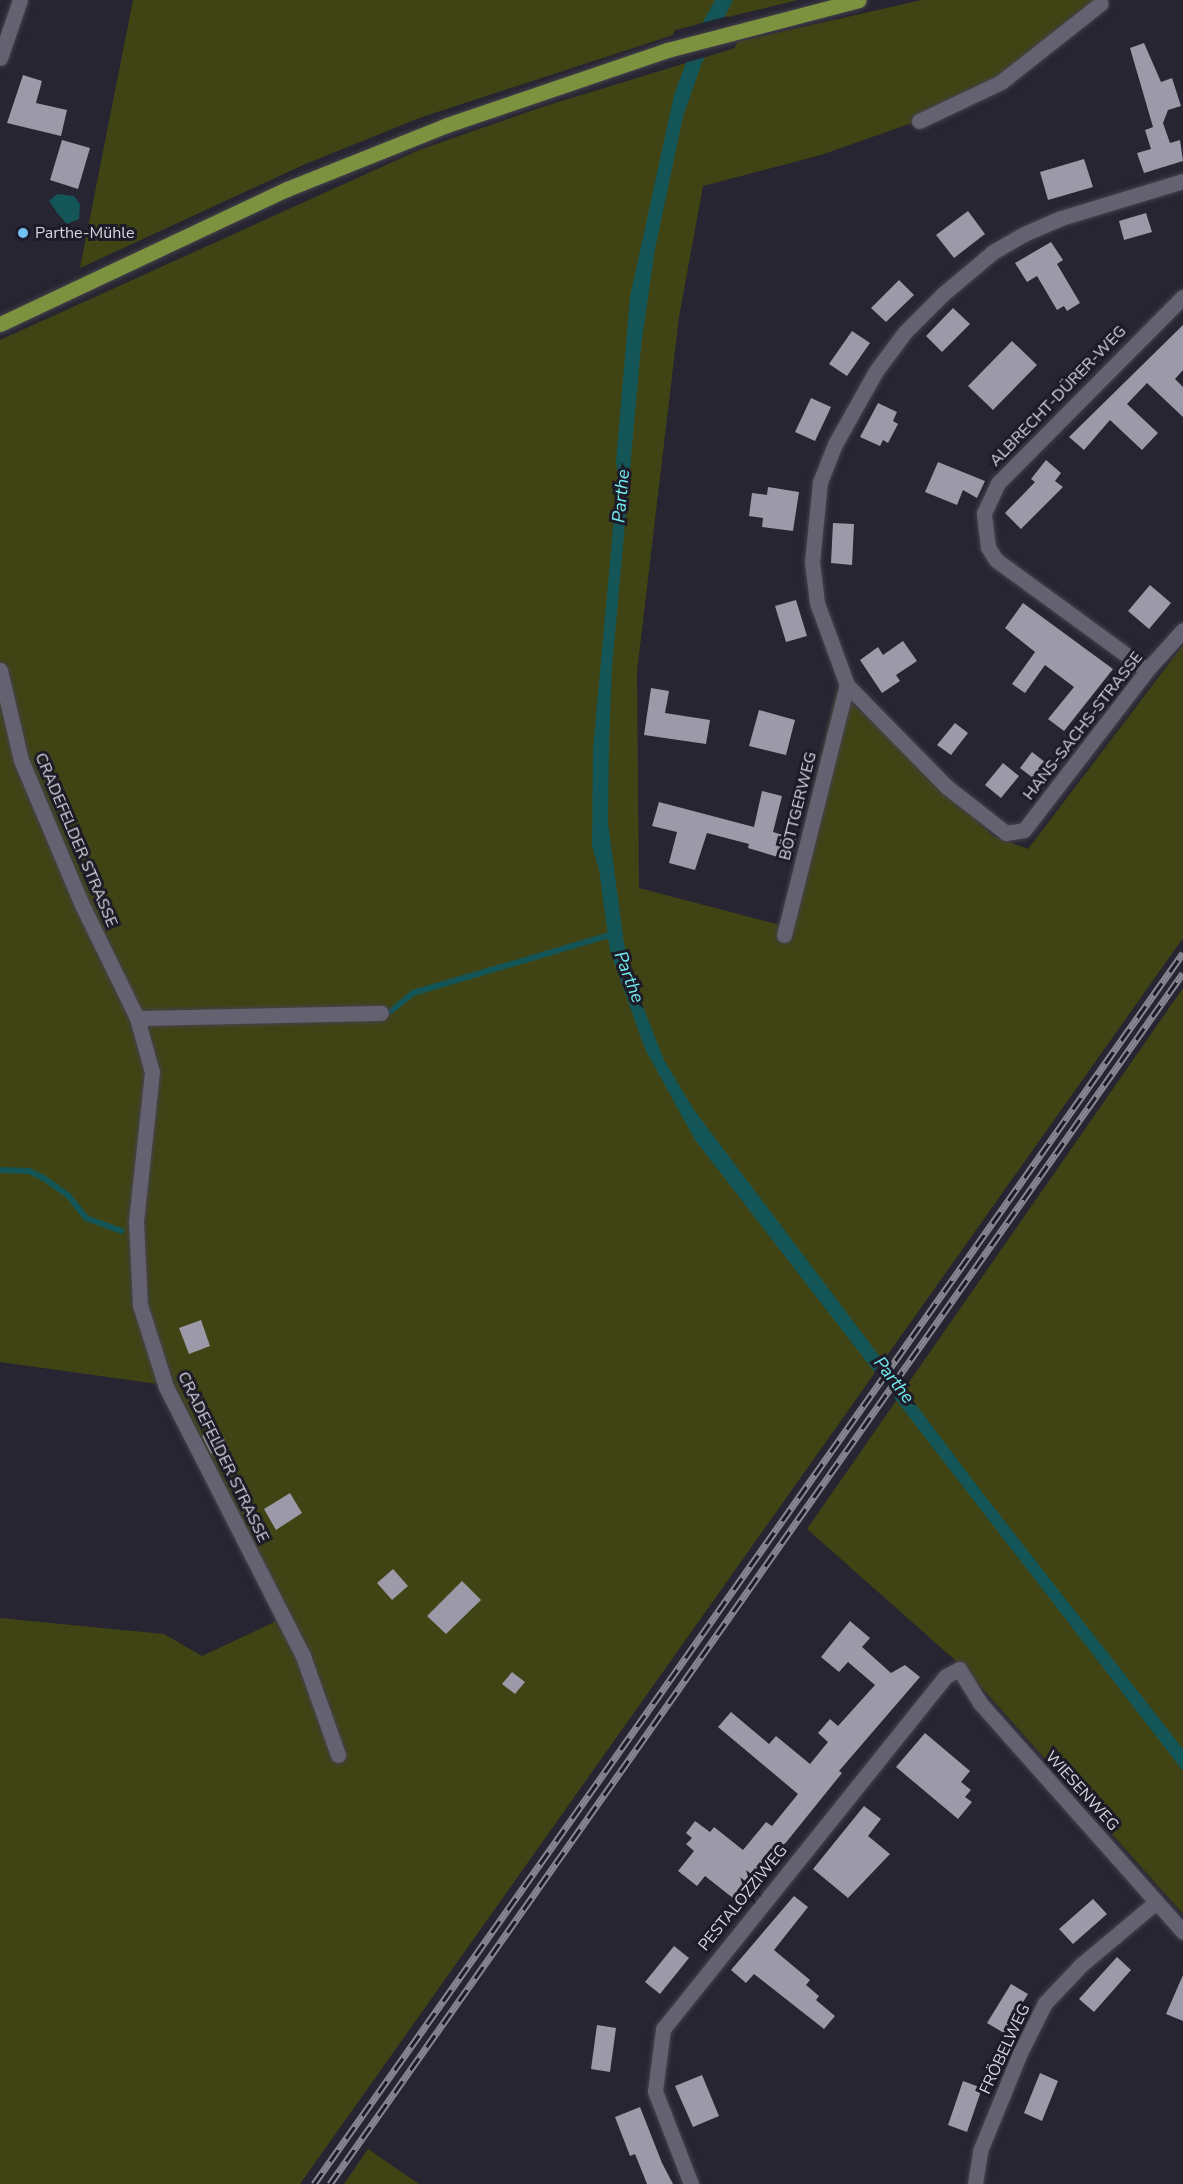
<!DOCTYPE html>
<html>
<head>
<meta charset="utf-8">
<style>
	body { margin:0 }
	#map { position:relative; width:1183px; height:2184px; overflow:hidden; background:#272531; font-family:"Nunito Sans",sans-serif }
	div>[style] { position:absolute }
	.green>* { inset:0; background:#404313 }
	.water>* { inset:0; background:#145658 }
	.pier>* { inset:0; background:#272531 }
	.stream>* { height:6px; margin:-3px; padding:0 3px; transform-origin:3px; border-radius:3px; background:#145658 }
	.building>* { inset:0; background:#9c99a9 }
	.roads { filter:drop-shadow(0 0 2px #44424c) drop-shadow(0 0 2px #44424c) }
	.minor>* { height:15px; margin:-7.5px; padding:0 7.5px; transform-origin:7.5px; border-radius:7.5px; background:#646170 }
	.major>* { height:15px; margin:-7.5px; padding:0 7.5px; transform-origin:7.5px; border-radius:7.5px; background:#7d923f }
	.rail>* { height:7px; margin-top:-3.5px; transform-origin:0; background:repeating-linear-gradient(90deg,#1d1b27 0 14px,#888791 0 28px); box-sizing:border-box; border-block:2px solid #888791 }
	.dots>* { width:16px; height:16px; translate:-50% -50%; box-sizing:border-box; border:3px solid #1d1b27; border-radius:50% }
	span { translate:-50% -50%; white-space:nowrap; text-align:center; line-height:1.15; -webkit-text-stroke:6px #1d1b27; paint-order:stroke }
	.poi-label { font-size:16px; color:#d8d7df }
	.left { translate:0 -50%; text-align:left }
	.street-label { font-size:16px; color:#d8d7df }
	.water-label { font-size:18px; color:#74edf1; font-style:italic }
</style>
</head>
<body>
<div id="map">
	<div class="green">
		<div style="clip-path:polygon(133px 0,798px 0,675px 30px,673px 35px,422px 117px,303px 165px,80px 268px)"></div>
		<div style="clip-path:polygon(922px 0,1107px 0,1000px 92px,821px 155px,703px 186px,679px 317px,637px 672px,639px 888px,780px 925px,837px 689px,993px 836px,1028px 849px,1183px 645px,1183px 938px,300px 2184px,0 2184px,0 1618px,164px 1634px,202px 1656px,283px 1618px,165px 1385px,0 1362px,0 340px,419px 150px,542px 107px,735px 48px,737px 42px)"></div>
		<div style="clip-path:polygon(1183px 988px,1183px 1914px,965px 1669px,807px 1529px)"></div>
		<div style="clip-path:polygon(368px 2149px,419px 2184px,344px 2184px)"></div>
	</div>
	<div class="water">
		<div style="clip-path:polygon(715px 0,733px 0,701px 65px,683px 117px,655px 249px,641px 347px,612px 667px,609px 743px,608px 823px,624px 944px,642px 1004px,664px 1060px,694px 1110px,981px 1491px,1183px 1749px,1183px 1771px,695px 1140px,645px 1049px,610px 951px,599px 869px,592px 846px,593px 749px,618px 474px,616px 462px,630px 297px,674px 95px,697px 33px)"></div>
		<div style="clip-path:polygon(57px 194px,74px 196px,80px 204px,79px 219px,67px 224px,58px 214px,49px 201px)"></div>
	</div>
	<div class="pier">
		<div style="clip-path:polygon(728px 16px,709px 56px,681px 64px,698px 24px)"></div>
		<div style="clip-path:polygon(884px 1357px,904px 1384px,894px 1399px,874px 1372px)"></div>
	</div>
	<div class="stream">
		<div style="left:391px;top:1011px;width:28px;rotate:-39deg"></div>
		<div style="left:413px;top:993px;width:209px;rotate:-16.4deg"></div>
		<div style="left:0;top:1170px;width:29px;rotate:2deg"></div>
		<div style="left:29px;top:1171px;width:14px;rotate:25deg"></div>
		<div style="left:42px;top:1177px;width:32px;rotate:35deg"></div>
		<div style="left:68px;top:1195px;width:29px;rotate:52deg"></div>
		<div style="left:86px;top:1218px;width:38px;rotate:20deg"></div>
	</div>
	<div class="building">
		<div style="clip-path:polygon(1144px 43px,1161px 82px,1172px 78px,1181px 106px,1168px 110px,1163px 123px,1170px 143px,1180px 140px,1183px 161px,1144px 173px,1137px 153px,1151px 149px,1145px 130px,1153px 127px,1130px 48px)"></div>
		<div style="clip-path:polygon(23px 75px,42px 81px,36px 103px,67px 110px,61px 136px,7px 123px)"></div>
		<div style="clip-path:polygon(62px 140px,90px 148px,78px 189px,50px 180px)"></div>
		<div style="clip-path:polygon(1084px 159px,1093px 187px,1048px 200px,1040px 172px)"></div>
		<div style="clip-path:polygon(968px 211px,985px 234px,954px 258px,936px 235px)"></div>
		<div style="clip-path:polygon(1146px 213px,1152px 232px,1124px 240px,1119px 221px)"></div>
		<div style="clip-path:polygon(1051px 242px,1063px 260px,1057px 264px,1080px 303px,1067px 311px,1064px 306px,1057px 310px,1037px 276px,1027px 282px,1015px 263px)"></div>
		<div style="clip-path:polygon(899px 280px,914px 295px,886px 322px,871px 308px)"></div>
		<div style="clip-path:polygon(953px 308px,970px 324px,942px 352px,926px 336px)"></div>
		<div style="clip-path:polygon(1183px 325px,1183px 370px,1175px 379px,1183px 387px,1183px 417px,1147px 383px,1127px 404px,1158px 433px,1142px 450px,1110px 420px,1084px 450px,1069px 437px)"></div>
		<div style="clip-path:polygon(852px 331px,870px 343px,847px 376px,829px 364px)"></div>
		<div style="clip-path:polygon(1012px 341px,1037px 365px,993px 410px,968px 386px)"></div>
		<div style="clip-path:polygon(811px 398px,831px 407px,815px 441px,795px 432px)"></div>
		<div style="clip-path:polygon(878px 403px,897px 412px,893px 421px,898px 424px,888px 443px,883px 440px,880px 446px,860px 437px)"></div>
		<div style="clip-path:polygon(1046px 460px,1061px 473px,1055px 481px,1063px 487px,1021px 529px,1005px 513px,1035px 482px,1031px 479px)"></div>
		<div style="clip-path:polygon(938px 462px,985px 481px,977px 498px,963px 490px,957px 505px,925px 492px)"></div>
		<div style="clip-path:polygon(768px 487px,799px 492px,793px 531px,762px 527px,763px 518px,749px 516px,752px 493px,767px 495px)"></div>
		<div style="clip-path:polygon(833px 523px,854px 524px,852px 565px,831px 563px)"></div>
		<div style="clip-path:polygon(1150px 585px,1171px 603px,1149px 629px,1128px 611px)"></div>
		<div style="clip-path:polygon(796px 600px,807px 636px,786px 642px,775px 606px)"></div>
		<div style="clip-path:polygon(1023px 603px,1113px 669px,1064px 731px,1048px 719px,1074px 687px,1045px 665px,1025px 693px,1012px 684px,1035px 652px,1005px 628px)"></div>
		<div style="clip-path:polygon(903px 641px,917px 661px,896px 675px,900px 681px,882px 693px,860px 660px,878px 647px,883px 655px)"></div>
		<div style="clip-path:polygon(651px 688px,669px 691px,665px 713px,710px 720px,706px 744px,644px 735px)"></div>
		<div style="clip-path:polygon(759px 710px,795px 720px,786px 755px,749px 746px)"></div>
		<div style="clip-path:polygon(955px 723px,968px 733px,951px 755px,937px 745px)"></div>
		<div style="clip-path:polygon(1032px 752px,1045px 762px,1033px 778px,1020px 768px)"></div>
		<div style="clip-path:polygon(1003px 763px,1019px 776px,1001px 798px,985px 785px)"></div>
		<div style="clip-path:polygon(762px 791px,782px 796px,773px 832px,796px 839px,791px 861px,748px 848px,749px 844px,707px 833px,695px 870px,669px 863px,677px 832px,652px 826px,659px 802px,754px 827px)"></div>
		<div style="clip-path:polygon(201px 1320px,210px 1346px,189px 1354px,179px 1328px)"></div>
		<div style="clip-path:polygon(218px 1428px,228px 1446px,211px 1454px,202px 1436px)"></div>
		<div style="clip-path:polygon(290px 1493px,302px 1513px,276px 1530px,264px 1509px)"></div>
		<div style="clip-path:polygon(393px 1569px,408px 1586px,392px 1600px,377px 1583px)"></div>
		<div style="clip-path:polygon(462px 1581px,481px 1600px,446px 1634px,427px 1616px)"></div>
		<div style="clip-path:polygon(850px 1621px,870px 1638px,862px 1647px,891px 1673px,905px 1665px,920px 1677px,839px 1771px,842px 1773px,738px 1902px,705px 1876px,697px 1886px,678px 1871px,694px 1851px,686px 1844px,692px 1838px,686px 1833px,695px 1821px,710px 1832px,714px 1827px,743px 1850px,766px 1822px,772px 1826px,798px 1794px,718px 1727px,731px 1712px,769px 1744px,776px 1736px,810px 1764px,828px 1742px,818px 1733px,830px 1719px,838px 1726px,875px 1685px,848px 1662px,839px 1672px,821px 1657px)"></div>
		<div style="clip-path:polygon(512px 1672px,525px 1682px,515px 1694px,502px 1684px)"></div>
		<div style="clip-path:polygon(925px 1733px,970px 1771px,961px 1782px,971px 1790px,965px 1797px,972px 1802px,958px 1819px,896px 1767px)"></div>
		<div style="clip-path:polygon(864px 1806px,881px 1819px,868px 1836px,890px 1854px,848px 1898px,813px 1869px)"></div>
		<div style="clip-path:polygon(794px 1896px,808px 1907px,774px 1950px,810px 1980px,806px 1985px,819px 1996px,816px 2000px,835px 2016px,824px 2029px,754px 1974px,746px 1983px,731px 1970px)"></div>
		<div style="clip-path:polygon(1093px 1899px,1107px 1914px,1073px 1944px,1059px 1929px)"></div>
		<div style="clip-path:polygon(674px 1946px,689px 1958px,660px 1994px,645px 1982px)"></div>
		<div style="clip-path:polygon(1117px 1957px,1131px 1970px,1094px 2012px,1079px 1999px)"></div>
		<div style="clip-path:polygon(1183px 1975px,1183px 2021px,1166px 2014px)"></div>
		<div style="clip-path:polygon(1011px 1984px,1028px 1994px,1004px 2033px,987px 2023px)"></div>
		<div style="clip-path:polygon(597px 2025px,616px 2028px,610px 2072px,591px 2069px)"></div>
		<div style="clip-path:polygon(1040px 2073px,1058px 2081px,1042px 2121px,1024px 2113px)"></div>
		<div style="clip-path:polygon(702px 2075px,719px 2116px,693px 2127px,675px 2086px)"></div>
		<div style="clip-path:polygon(963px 2081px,982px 2088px,967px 2132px,948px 2125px)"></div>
		<div style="clip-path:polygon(640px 2107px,662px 2163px,673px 2184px,647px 2184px,635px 2154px,630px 2156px,615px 2117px)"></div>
	</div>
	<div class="roads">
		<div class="minor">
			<div style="left:0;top:58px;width:61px;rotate:-71deg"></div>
			<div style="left:919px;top:121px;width:91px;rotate:-25.4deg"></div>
			<div style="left:1001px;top:82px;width:127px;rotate:-38.3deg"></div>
			<div style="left:1183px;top:181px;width:127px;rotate:163.1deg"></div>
			<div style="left:1061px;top:218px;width:40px;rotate:156.6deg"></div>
			<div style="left:1024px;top:234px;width:36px;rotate:150deg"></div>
			<div style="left:993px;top:252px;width:65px;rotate:140deg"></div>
			<div style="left:943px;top:294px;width:54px;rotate:135deg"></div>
			<div style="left:905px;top:332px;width:49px;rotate:126.6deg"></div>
			<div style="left:876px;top:371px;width:84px;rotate:119.3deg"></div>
			<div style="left:835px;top:444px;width:41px;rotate:111.5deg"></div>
			<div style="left:820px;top:482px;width:80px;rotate:95.7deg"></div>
			<div style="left:812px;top:562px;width:41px;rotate:83deg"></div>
			<div style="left:817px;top:603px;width:87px;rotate:69.9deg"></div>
			<div style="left:847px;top:685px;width:143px;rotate:45.6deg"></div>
			<div style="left:947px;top:787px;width:75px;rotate:37.9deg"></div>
			<div style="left:1006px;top:833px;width:18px;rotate:-9deg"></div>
			<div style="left:1024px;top:830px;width:202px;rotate:-52.4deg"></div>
			<div style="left:1147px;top:670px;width:54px;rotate:-48deg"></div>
			<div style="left:0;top:670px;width:92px;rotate:76.9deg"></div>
			<div style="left:21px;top:760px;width:155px;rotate:67.2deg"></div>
			<div style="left:81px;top:903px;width:128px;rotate:64deg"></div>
			<div style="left:137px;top:1018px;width:56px;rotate:74.5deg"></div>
			<div style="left:152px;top:1072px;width:150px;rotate:96.1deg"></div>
			<div style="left:136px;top:1221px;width:84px;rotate:87.3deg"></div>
			<div style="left:140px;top:1305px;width:86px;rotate:72.4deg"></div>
			<div style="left:166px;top:1387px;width:302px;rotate:63deg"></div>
			<div style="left:303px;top:1656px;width:105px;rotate:70.5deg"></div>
			<div style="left:1147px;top:670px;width:187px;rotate:-143.9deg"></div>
			<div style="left:996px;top:560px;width:15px;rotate:-122deg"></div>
			<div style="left:988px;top:547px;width:34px;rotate:-97deg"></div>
			<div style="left:984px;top:513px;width:33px;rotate:-65deg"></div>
			<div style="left:998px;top:483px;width:262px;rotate:-45.2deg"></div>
			<div style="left:784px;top:935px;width:258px;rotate:-75.9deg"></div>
			<div style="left:137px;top:1018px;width:244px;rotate:-1.2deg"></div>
			<div style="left:691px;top:2184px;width:100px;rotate:-111.2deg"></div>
			<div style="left:655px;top:2091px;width:63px;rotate:-82.6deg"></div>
			<div style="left:663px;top:2029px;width:452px;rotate:-51.3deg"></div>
			<div style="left:946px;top:1676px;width:15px;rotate:-28deg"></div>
			<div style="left:959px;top:1669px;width:40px;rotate:58deg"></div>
			<div style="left:980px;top:1703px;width:306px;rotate:48.4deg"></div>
			<div style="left:975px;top:2184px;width:33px;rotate:-81deg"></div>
			<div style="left:980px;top:2151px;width:106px;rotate:-67.8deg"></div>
			<div style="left:1020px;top:2053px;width:56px;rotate:-63.4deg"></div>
			<div style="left:1045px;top:2003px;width:52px;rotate:-46.5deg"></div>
			<div style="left:1081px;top:1965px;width:98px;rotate:-40deg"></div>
		</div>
		<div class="major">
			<div style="left:0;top:324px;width:317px;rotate:-25.2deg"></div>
			<div style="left:287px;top:189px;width:172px;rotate:-21.8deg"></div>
			<div style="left:447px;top:125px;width:232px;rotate:-18.8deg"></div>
			<div style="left:667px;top:50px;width:198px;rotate:-14.6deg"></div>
		</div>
	</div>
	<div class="rail">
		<div style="left:314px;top:2184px;width:1507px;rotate:-54.78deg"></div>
		<div style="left:330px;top:2184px;width:1481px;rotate:-54.84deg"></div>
	</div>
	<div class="dots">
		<div style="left:23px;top:233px;background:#73c1f5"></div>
	</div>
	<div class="poi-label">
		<span class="left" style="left:35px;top:233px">Parthe-Mühle</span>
	</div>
	<div class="street-label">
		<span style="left:1058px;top:396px;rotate:-46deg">ALBRECHT-DÜRER-WEG</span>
		<span style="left:1083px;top:726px;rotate:-52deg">HANS-SACHS-STRASSE</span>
		<span style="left:798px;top:806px;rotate:-76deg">BÖTTGERWEG</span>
		<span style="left:76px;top:840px;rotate:67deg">CRADEFELDER STRASSE</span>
		<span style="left:223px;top:1457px;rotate:64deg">CRADEFELDER STRASSE</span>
		<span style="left:1082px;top:1791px;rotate:48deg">WIESENWEG</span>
		<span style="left:743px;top:1898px;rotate:-51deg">PESTALOZZIWEG</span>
		<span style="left:1005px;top:2049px;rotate:-65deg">FRÖBELWEG</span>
	</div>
	<div class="water-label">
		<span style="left:621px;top:496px;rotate:-85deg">Parthe</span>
		<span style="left:629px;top:977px;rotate:69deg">Parthe</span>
		<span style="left:894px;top:1380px;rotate:52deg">Parthe</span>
	</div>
</div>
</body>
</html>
